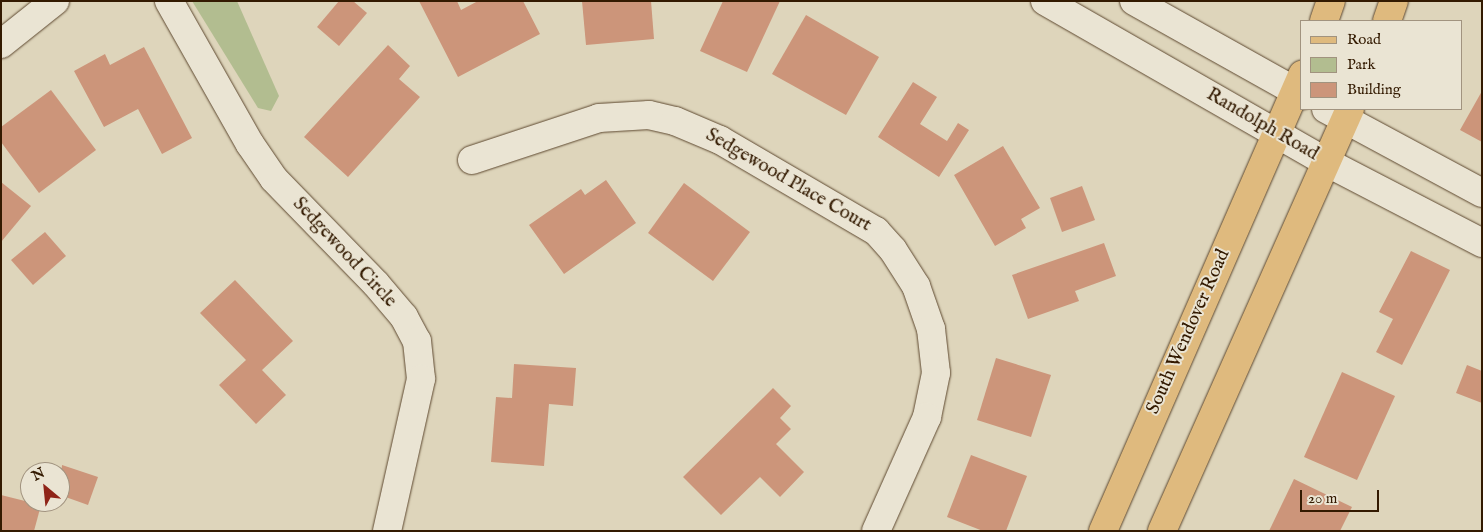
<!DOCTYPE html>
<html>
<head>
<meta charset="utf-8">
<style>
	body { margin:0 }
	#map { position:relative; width:1483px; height:532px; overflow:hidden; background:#ded5bb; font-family:"IM FELL English",serif }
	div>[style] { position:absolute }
	.green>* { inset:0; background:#b2bd90 }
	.building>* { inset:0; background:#cc957a }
	.roads { filter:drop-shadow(0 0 1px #5e4930) drop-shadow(0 0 1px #5e4930) }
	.street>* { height:28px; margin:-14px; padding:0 14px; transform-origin:14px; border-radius:14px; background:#eae4d3 }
	.secondary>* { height:28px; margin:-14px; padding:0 14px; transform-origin:14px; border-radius:14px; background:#eae4d3 }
	.primary>* { height:28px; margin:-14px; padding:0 14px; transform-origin:14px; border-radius:14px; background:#dfba7e }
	span { translate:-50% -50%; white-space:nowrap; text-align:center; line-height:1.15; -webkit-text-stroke:4px #eae4d3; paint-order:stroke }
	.street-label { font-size:19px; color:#331a01 }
	.frame { position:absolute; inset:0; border:2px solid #331a01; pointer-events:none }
	.legend { position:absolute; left:1300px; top:20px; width:162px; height:90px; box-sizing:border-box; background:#eae4d3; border:1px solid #a1937f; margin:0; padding:6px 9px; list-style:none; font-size:15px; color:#331a01 }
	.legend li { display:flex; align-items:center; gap:10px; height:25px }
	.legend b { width:25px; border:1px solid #a1937f }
	.north { position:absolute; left:20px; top:462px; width:50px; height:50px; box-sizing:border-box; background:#eae4d3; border:1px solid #a1937f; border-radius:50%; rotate:332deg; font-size:14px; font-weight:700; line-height:20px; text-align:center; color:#331a01 }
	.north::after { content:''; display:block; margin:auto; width:18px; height:22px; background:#8f2418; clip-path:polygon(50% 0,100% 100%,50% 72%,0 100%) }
	.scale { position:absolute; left:1300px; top:490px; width:79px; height:22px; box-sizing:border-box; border:2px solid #331a01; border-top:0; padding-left:6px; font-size:15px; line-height:18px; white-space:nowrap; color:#331a01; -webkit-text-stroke:4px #eae4d3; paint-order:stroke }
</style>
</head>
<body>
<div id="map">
	<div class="green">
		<div style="clip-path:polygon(192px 1px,237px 1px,279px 96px,271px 111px,258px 108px)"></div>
	</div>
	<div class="building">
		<div style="clip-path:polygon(339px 1px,353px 1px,367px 13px,339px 46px,317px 27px)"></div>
		<div style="clip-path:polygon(419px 1px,457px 1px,461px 10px,478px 1px,523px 1px,540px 34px,458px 77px)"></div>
		<div style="clip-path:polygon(582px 1px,651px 1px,654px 39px,586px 45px)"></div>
		<div style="clip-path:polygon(723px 1px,780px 1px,747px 72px,700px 51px)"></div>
		<div style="clip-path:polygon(806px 15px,879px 57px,846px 115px,772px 74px)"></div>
		<div style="clip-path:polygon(388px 45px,410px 66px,399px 79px,420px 97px,348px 177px,304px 137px)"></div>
		<div style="clip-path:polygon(144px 47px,192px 138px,162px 154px,138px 109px,104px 127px,74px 71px,105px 54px,110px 65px)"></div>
		<div style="clip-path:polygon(913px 82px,937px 97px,920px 124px,947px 141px,958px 123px,969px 130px,939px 177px,878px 137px)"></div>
		<div style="clip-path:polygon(51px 90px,96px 150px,39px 193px,1px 142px,1px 127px)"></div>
		<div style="clip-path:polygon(1482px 91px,1482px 142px,1460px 130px)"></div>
		<div style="clip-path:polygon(1003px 146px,1040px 208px,1021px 219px,1026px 228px,995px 246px,954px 175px)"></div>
		<div style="clip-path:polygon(606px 180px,636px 223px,564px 274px,529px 225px,581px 189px,585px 195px)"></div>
		<div style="clip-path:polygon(1px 182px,31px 206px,1px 242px)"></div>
		<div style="clip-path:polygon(684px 183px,750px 232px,713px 281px,648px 233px)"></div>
		<div style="clip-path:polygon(1082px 186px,1095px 220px,1062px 232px,1050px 198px)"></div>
		<div style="clip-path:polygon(45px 232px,66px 256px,33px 285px,11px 260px)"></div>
		<div style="clip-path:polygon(1104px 243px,1116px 276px,1075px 291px,1079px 301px,1028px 319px,1012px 275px)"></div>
		<div style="clip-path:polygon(1411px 251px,1450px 270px,1402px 365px,1376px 352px,1393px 319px,1379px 312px)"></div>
		<div style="clip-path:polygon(235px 280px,293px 341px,262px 370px,286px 395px,256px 424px,219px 385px,246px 360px,200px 313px)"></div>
		<div style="clip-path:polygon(996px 358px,1051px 375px,1031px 437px,977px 420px)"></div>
		<div style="clip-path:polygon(514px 364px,576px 368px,573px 406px,549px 404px,544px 466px,491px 462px,496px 397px,512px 398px)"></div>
		<div style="clip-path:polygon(1467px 365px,1482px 371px,1482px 403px,1456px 393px)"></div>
		<div style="clip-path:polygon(1342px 372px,1395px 396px,1357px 480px,1304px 457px)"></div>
		<div style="clip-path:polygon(773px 388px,791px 406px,780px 418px,791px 429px,776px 444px,804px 472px,780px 497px,760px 477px,721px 515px,683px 477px)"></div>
		<div style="clip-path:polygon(971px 455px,1027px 476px,1006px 531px,983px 531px,947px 517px)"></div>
		<div style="clip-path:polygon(62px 465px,98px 477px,88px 505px,60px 495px)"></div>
		<div style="clip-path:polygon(1294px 479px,1352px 507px,1340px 531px,1269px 531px)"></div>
		<div style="clip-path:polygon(1px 495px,41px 505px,34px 531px,1px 531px)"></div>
	</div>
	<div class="roads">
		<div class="street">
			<div style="left:169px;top:1px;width:164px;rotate:60.5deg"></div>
			<div style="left:250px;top:144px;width:42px;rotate:55.6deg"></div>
			<div style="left:274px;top:179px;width:146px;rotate:45.8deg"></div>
			<div style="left:376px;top:284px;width:43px;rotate:49.7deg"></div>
			<div style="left:404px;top:317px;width:27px;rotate:62deg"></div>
			<div style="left:417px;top:341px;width:38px;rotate:84deg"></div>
			<div style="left:421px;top:379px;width:156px;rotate:102.6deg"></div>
			<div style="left:1px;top:44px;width:69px;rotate:-38.5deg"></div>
			<div style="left:472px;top:160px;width:134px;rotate:-18.3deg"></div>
			<div style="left:599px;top:118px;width:50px;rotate:-3.4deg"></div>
			<div style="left:649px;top:115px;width:27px;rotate:13deg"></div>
			<div style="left:675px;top:121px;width:49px;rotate:22.9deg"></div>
			<div style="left:720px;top:140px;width:181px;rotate:30.3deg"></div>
			<div style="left:876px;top:231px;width:25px;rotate:48deg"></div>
			<div style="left:893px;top:250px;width:43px;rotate:57.4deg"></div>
			<div style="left:916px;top:286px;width:46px;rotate:70.8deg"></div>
			<div style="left:931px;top:329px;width:44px;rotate:83.5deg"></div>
			<div style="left:936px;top:373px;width:45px;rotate:101.6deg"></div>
			<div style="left:927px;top:417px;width:125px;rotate:114.1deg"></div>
		</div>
		<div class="secondary">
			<div style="left:1045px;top:1px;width:324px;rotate:29.8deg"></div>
			<div style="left:1326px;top:162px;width:176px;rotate:27.4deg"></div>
			<div style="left:1134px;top:1px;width:193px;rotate:29.2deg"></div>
			<div style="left:1326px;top:109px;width:177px;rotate:28.3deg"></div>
		</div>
		<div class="primary">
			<div style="left:1324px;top:21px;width:21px;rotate:-71deg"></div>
			<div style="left:1387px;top:21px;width:21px;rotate:-71deg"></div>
			<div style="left:1103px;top:531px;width:498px;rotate:-66.4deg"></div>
			<div style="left:1162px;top:531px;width:462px;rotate:-66deg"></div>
		</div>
	</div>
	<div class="street-label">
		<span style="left:1262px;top:125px;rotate:30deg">Randolph Road</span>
		<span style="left:788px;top:181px;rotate:30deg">Sedgewood Place Court</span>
		<span style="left:344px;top:253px;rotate:47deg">Sedgewood Circle</span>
		<span style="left:1189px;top:332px;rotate:-66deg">South Wendover Road</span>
	</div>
	<div class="frame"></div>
	<ul class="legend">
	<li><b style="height:6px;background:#dfba7e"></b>Road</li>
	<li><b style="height:14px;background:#b2bd90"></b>Park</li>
	<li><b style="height:14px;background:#cc957a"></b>Building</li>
	</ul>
	<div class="north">N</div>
	<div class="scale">20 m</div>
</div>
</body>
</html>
